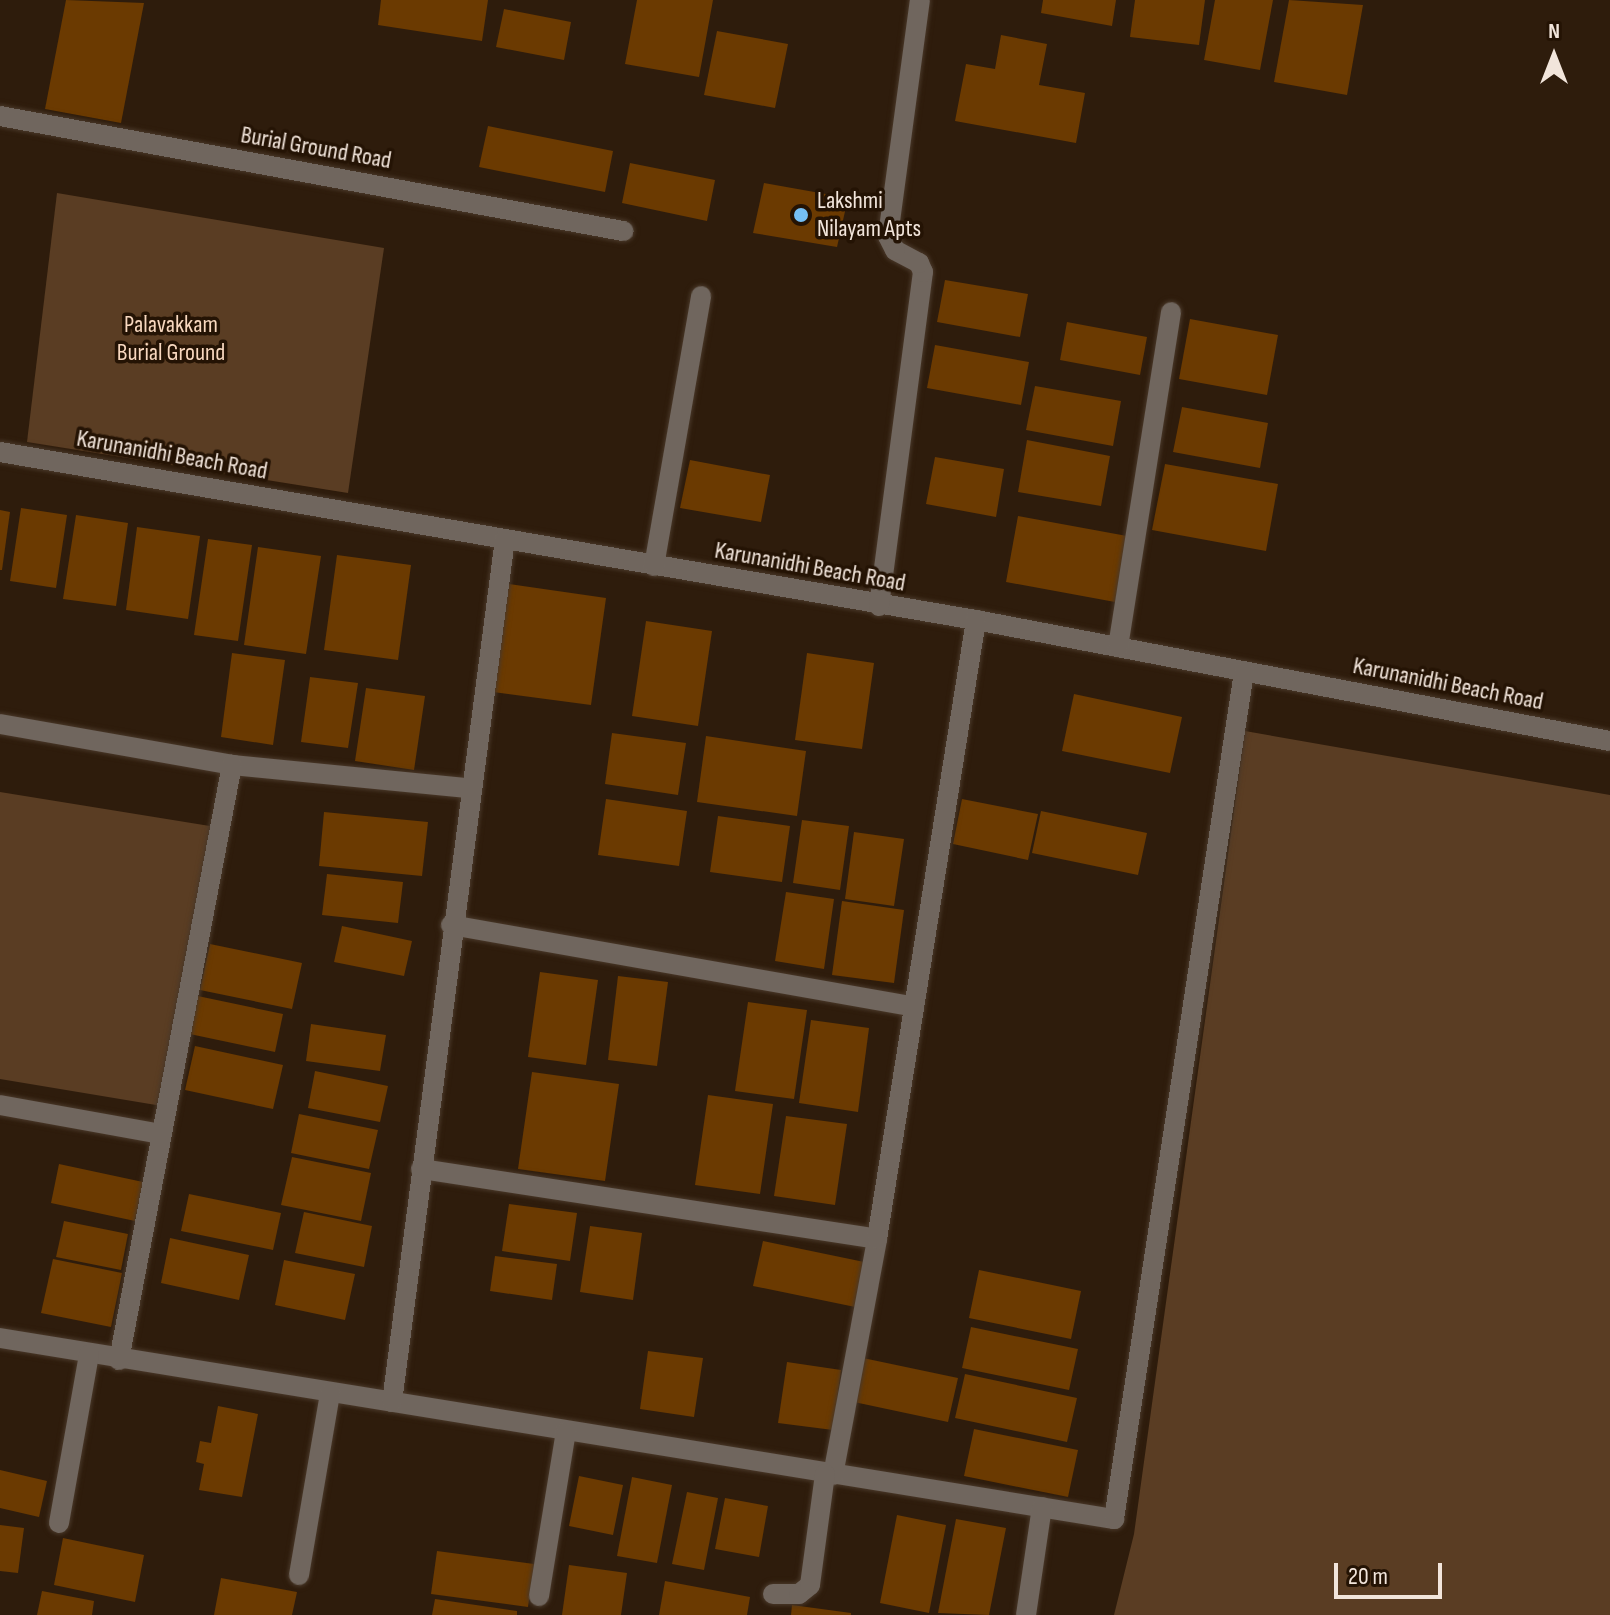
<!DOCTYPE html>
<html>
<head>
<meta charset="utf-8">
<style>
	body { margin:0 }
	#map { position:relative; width:1610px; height:1615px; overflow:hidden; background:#2e1c0c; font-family:"Sofia Sans Condensed",sans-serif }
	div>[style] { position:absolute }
	.green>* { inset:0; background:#5a3d23 }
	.building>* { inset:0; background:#6b3a01 }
	.roads { filter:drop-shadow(0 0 2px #493829) drop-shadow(0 0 2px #493829) }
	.street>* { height:20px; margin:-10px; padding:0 10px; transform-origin:10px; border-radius:10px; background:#70665e }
	.dots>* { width:22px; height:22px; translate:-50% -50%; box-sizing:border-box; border:4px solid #241304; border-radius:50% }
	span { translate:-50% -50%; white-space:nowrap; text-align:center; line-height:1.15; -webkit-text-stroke:7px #241304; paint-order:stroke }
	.street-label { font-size:24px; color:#f2e5db }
	.poi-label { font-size:24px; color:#f2e5db }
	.left { translate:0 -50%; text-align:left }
	.park-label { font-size:24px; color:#f8d8bf }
	.north { position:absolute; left:1514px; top:16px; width:80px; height:80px; -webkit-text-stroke:6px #241304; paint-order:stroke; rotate:0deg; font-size:22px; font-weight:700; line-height:32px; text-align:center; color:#f2e5db }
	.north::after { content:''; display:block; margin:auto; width:28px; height:36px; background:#f2e5db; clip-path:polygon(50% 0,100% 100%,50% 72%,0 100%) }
	.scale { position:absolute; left:1334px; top:1563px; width:108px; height:36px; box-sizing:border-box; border:4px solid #f2e5db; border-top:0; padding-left:10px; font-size:24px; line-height:28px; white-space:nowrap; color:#f2e5db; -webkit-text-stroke:6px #241304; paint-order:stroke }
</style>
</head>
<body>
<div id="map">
	<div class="green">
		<div style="clip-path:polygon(57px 193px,384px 248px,348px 493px,27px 442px)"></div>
		<div style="clip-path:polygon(1245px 731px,1610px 795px,1610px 1615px,1114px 1615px,1134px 1534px)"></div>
		<div style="clip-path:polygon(0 792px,216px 827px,168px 1107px,0 1079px)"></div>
	</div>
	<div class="building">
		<div style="clip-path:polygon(66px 0,144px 3px,121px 123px,45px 109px)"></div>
		<div style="clip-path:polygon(381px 0,488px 0,482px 41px,378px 25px)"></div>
		<div style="clip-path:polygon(637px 0,713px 0,699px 77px,625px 64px)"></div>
		<div style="clip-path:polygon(1043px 0,1116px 0,1112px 26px,1041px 13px)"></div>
		<div style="clip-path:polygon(1135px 0,1205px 0,1199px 45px,1130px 37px)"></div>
		<div style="clip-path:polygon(1215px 0,1273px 0,1260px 70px,1204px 60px)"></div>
		<div style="clip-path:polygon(1289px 0,1363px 5px,1347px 95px,1274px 82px)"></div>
		<div style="clip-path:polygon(504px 9px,571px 22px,564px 60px,496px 47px)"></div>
		<div style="clip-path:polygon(717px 31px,788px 44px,775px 108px,704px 95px)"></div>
		<div style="clip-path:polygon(1001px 35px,1047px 44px,1039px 85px,1085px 93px,1076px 143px,955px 121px,966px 64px,995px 69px)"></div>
		<div style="clip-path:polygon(488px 126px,613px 151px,605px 192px,479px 167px)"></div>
		<div style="clip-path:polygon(630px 163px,715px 180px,707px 221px,622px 203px)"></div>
		<div style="clip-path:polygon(764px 183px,848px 198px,837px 247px,753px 233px)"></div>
		<div style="clip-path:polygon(945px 280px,1028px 294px,1020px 337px,937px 322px)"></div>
		<div style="clip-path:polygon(1190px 319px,1278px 335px,1267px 395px,1179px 379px)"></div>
		<div style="clip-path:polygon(1067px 322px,1147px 337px,1140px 375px,1060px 360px)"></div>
		<div style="clip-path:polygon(935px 345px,1029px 362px,1021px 405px,927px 388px)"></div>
		<div style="clip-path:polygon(1035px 386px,1121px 401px,1113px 446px,1026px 430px)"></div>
		<div style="clip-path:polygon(1182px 407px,1268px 423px,1260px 468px,1173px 452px)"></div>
		<div style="clip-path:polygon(1027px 440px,1110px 456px,1101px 506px,1018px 492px)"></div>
		<div style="clip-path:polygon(935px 457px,1004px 469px,996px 517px,926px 504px)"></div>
		<div style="clip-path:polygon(690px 460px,770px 475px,761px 522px,680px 508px)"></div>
		<div style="clip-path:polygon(1165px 464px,1278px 484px,1266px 551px,1152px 530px)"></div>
		<div style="clip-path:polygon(21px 508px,67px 515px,56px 588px,10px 581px)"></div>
		<div style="clip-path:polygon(0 510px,10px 512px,2px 570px,0 570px)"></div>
		<div style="clip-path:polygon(76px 515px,128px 523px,116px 606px,63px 599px)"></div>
		<div style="clip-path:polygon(1018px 516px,1127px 536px,1115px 602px,1006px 582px)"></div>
		<div style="clip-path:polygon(137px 527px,200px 536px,188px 619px,126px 610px)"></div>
		<div style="clip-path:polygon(208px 539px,252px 545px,238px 641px,194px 635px)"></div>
		<div style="clip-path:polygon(258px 547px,321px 556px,306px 654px,244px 645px)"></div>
		<div style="clip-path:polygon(337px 555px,411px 565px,398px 660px,324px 650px)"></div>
		<div style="clip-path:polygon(509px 584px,606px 598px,591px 705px,493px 692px)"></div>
		<div style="clip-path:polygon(646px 621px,712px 631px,698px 726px,632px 716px)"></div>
		<div style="clip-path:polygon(232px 653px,285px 660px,273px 745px,221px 737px)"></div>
		<div style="clip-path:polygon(807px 653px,874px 663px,862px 749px,795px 740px)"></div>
		<div style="clip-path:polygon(310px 677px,358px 683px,348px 748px,301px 742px)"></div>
		<div style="clip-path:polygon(366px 688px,425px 696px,414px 770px,355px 761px)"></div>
		<div style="clip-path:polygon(1074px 694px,1182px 717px,1170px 773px,1062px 751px)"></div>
		<div style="clip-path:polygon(612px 733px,686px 743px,678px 795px,605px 784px)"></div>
		<div style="clip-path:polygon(706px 736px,806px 751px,797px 816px,697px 802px)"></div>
		<div style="clip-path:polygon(606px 799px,687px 811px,679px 866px,598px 855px)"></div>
		<div style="clip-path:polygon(962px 799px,1038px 814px,1028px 860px,953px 844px)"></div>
		<div style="clip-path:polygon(1041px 811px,1147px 833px,1138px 875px,1032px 853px)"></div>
		<div style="clip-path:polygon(324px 812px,428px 822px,422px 876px,319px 866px)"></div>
		<div style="clip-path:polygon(718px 816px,790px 826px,782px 882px,710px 872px)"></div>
		<div style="clip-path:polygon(802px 820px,849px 826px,840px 890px,793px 883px)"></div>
		<div style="clip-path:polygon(854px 832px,904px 839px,894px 906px,845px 899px)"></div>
		<div style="clip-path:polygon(327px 874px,403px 882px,398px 923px,322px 915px)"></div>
		<div style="clip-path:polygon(786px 892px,834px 899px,824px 969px,775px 961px)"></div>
		<div style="clip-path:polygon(842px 901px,904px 910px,894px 983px,832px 975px)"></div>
		<div style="clip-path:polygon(342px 926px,412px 941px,404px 976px,334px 962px)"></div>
		<div style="clip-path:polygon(210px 944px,302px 963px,292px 1009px,200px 990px)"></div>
		<div style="clip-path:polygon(540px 972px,598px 980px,586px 1065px,528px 1057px)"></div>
		<div style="clip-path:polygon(618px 976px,668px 982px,657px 1066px,608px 1060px)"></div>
		<div style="clip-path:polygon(193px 995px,283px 1014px,275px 1052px,185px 1033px)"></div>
		<div style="clip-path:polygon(748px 1002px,807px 1010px,794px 1099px,735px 1091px)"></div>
		<div style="clip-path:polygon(811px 1020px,869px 1028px,858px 1112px,799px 1103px)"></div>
		<div style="clip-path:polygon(311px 1024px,386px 1035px,380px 1071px,306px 1061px)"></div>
		<div style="clip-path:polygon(195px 1046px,283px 1065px,273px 1109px,185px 1090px)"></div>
		<div style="clip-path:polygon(315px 1071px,388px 1086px,380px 1122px,308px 1108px)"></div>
		<div style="clip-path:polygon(532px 1072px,619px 1084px,605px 1181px,518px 1169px)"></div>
		<div style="clip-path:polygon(708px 1095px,773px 1104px,760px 1194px,695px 1185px)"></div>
		<div style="clip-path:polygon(299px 1114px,378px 1130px,369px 1169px,291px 1153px)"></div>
		<div style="clip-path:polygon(786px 1116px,847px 1124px,835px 1205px,774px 1196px)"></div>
		<div style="clip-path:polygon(292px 1157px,371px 1173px,361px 1221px,281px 1205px)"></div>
		<div style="clip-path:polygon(59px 1164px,143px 1182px,135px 1221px,51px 1203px)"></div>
		<div style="clip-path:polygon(189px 1194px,281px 1213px,273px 1250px,181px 1231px)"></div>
		<div style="clip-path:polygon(509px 1204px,577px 1213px,570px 1261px,502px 1251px)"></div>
		<div style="clip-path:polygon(304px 1212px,372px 1226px,364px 1267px,295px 1253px)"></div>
		<div style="clip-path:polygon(64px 1221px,128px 1234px,121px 1270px,56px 1257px)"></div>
		<div style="clip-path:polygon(590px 1226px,642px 1233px,633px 1300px,580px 1292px)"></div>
		<div style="clip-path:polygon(170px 1238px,249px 1255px,239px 1300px,161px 1283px)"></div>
		<div style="clip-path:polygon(763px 1241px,869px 1263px,860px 1308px,753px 1286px)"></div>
		<div style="clip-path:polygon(495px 1256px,557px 1264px,552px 1300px,490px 1291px)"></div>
		<div style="clip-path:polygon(53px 1259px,122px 1273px,111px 1327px,41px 1313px)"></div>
		<div style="clip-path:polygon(284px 1260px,355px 1274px,345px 1320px,275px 1305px)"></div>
		<div style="clip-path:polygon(979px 1270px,1081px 1291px,1071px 1339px,969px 1318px)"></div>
		<div style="clip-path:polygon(971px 1327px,1078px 1349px,1069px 1390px,962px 1368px)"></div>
		<div style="clip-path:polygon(648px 1351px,703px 1358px,694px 1417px,640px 1409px)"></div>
		<div style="clip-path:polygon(863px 1358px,958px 1378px,948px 1422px,854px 1402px)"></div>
		<div style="clip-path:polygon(787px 1362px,841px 1370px,833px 1430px,778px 1423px)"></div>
		<div style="clip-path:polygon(965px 1374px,1077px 1398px,1067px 1442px,955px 1418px)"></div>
		<div style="clip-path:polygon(218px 1406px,258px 1414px,242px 1497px,199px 1490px,204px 1464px,196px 1462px,200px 1441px,211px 1443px)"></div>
		<div style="clip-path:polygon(974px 1429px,1078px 1450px,1068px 1497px,964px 1476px)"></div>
		<div style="clip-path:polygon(0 1470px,47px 1481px,39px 1517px,0 1508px)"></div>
		<div style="clip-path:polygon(579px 1476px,623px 1485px,613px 1535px,569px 1526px)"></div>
		<div style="clip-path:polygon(632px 1477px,672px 1485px,657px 1563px,617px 1556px)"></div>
		<div style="clip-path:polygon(687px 1492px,718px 1498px,704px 1570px,672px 1564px)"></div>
		<div style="clip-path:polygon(725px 1498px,768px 1506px,759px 1557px,715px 1549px)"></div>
		<div style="clip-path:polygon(897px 1515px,946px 1525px,929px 1613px,880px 1603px)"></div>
		<div style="clip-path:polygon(956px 1519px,1006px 1528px,989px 1615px,938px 1613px)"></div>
		<div style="clip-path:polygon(0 1525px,24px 1528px,18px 1573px,0 1571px)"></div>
		<div style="clip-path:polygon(63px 1538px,144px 1555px,135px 1602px,54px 1585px)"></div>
		<div style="clip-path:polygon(437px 1551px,534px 1564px,528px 1607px,431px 1594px)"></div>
		<div style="clip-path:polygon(569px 1565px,627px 1573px,621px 1615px,562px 1615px)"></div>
		<div style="clip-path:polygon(221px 1578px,297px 1592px,292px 1615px,214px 1615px)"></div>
		<div style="clip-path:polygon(665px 1581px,750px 1597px,747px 1615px,659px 1615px)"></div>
		<div style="clip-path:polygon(42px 1591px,94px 1601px,92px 1615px,37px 1615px)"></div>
		<div style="clip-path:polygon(435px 1599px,517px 1611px,517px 1615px,432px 1615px)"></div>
		<div style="clip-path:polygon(792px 1605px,851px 1613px,851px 1615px,791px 1615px)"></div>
	</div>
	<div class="roads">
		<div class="street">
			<div style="left:0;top:116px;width:634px;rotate:10.46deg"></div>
			<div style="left:0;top:452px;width:990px;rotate:9.77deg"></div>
			<div style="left:976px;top:620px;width:645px;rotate:10.81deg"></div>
			<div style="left:654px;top:566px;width:274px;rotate:-80.1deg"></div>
			<div style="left:879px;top:606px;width:337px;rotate:-82.5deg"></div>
			<div style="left:923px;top:272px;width:10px;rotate:-114deg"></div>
			<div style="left:919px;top:263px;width:27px;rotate:-152deg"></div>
			<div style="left:895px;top:250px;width:16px;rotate:-117deg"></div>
			<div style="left:888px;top:236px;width:238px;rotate:-82.3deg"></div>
			<div style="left:1118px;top:647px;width:339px;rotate:-81deg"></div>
			<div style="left:0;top:724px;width:236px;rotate:10deg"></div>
			<div style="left:232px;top:765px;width:237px;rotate:5.6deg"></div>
			<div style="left:451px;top:925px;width:470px;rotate:10deg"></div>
			<div style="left:0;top:1105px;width:164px;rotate:10.2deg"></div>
			<div style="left:421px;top:1169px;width:461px;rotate:8.7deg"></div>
			<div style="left:0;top:1338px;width:1129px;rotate:9.23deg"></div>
			<div style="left:1114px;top:1519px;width:857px;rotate:-81.27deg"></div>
			<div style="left:119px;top:1360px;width:606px;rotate:-79.25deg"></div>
			<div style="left:392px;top:1402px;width:870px;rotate:-82.54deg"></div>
			<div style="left:833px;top:1475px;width:240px;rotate:-79.4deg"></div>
			<div style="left:877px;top:1239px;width:627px;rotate:-80.91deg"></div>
			<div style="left:59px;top:1523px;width:171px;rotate:-79.9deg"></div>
			<div style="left:299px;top:1575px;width:185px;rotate:-80.3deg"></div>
			<div style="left:773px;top:1594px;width:26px"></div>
			<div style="left:799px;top:1594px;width:14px;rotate:-39deg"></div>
			<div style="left:810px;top:1585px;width:112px;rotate:-82.3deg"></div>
			<div style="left:539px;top:1596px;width:167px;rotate:-80.7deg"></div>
			<div style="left:1026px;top:1615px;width:109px;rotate:-81.6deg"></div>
		</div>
	</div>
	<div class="dots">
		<div style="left:801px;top:215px;background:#75c0f6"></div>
	</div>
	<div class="street-label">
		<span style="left:316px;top:148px;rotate:10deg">Burial Ground Road</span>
		<span style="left:172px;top:455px;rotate:10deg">Karunanidhi Beach Road</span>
		<span style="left:810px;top:567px;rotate:10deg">Karunanidhi Beach Road</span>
		<span style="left:1448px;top:684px;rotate:11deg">Karunanidhi Beach Road</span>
	</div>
	<div class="poi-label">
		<span class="left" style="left:817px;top:215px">Lakshmi<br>Nilayam Apts</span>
	</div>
	<div class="park-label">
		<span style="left:171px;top:339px">Palavakkam<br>Burial Ground</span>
	</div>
	<div class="north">N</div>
	<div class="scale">20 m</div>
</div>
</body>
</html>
